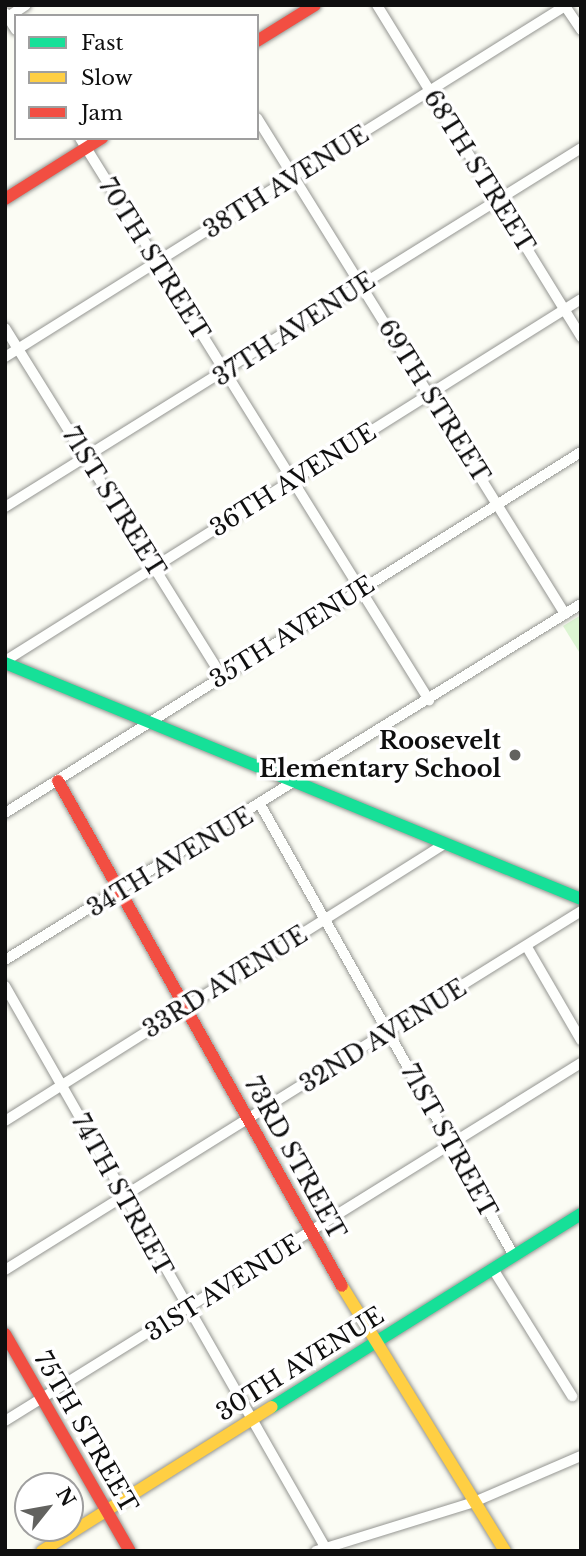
<!DOCTYPE html>
<html>
<head>
<meta charset="utf-8">
<style>
	body { margin:0 }
	#map { position:relative; width:586px; height:1556px; overflow:hidden; background:#fbfcf4; font-family:"Libre Baskerville",serif }
	div>[style] { position:absolute }
	.green>* { inset:0; background:#dcf5d2 }
	.roads { filter:drop-shadow(0 0 2px #959692) drop-shadow(0 0 2px #959692) }
	.street>* { height:10px; margin:-5px; padding:0 5px; transform-origin:5px; border-radius:5px; background:#fefffd }
	.fast>* { height:12px; margin:-6px; padding:0 6px; transform-origin:6px; border-radius:6px; background:#16e098 }
	.slow>* { height:12px; margin:-6px; padding:0 6px; transform-origin:6px; border-radius:6px; background:#ffcf43 }
	.jam>* { height:12px; margin:-6px; padding:0 6px; transform-origin:6px; border-radius:6px; background:#f24e42 }
	.dots>* { width:19px; height:19px; translate:-50% -50%; box-sizing:border-box; border:4px solid #fff; border-radius:50% }
	span { translate:-50% -50%; white-space:nowrap; text-align:center; line-height:1.15; -webkit-text-stroke:7px #fff; paint-order:stroke }
	.street-label { font-size:24px; color:#0f0f0f }
	.poi-label { font-size:24px; color:#0f0f0f; font-weight:700 }
	.right { translate:-100% -50%; text-align:right }
	.frame { position:absolute; inset:0; border:7px solid #0f0f0f; pointer-events:none }
	.legend { position:absolute; left:14px; top:14px; width:245px; height:126px; box-sizing:border-box; background:#fff; border:2px solid #9f9f9f; margin:0; padding:9px 12px; list-style:none; font-size:21px; color:#0f0f0f }
	.legend li { display:flex; align-items:center; gap:14px; height:35px }
	.legend b { width:35px; border:2px solid #9f9f9f }
	.north { position:absolute; left:14px; top:1472px; width:70px; height:70px; box-sizing:border-box; background:#fff; border:2px solid #9f9f9f; border-radius:50%; rotate:59deg; font-size:19px; font-weight:700; line-height:28px; text-align:center; color:#0f0f0f }
	.north::after { content:''; display:block; margin:auto; width:24px; height:32px; background:#62625f; clip-path:polygon(50% 0,100% 100%,50% 72%,0 100%) }
</style>
</head>
<body>
<div id="map">
	<div class="green">
		<div style="clip-path:polygon(581px 615px,581px 655px,563px 626px)"></div>
	</div>
	<div class="roads">
		<div class="street">
			<div style="left:377px;top:5px;width:390px;rotate:58.4deg"></div>
			<div style="left:5px;top:13px;width:20px;rotate:57deg"></div>
			<div style="left:5px;top:19px;width:25px;rotate:-34deg"></div>
			<div style="left:257px;top:118px;width:584px;rotate:58.16deg"></div>
			<div style="left:80px;top:138px;width:662px;rotate:58.16deg"></div>
			<div style="left:5px;top:328px;width:410px;rotate:58.1deg"></div>
			<div style="left:5px;top:357px;width:661px;rotate:-32.08deg"></div>
			<div style="left:565px;top:6px;width:29px;rotate:56deg"></div>
			<div style="left:5px;top:507px;width:679px;rotate:-31.93deg"></div>
			<div style="left:5px;top:661px;width:680px;rotate:-32.15deg"></div>
			<div style="left:261px;top:806px;width:516px;rotate:60.65deg"></div>
			<div style="left:5px;top:813px;width:680px;rotate:-32.08deg"></div>
			<div style="left:527px;top:947px;width:108px;rotate:59.9deg"></div>
			<div style="left:5px;top:960px;width:677px;rotate:-31.72deg"></div>
			<div style="left:5px;top:986px;width:646px;rotate:60.3deg"></div>
			<div style="left:5px;top:1121px;width:521px;rotate:-32.23deg"></div>
			<div style="left:493px;top:1269px;width:150px;rotate:58.1deg"></div>
			<div style="left:5px;top:1270px;width:679px;rotate:-31.93deg"></div>
			<div style="left:5px;top:1421px;width:678px;rotate:-31.86deg"></div>
			<div style="left:316px;top:1551px;width:165px;rotate:-17.2deg"></div>
			<div style="left:474px;top:1502px;width:116px;rotate:-23.3deg"></div>
		</div>
		<div class="fast">
			<div style="left:5px;top:663px;width:622px;rotate:22.28deg"></div>
			<div style="left:272px;top:1407px;width:364px;rotate:-32deg"></div>
		</div>
		<div class="slow">
			<div style="left:342px;top:1286px;width:311px;rotate:58.4deg"></div>
			<div style="left:42px;top:1551px;width:271px;rotate:-32.1deg"></div>
		</div>
		<div class="jam">
			<div style="left:257px;top:41px;width:68px;rotate:-31.8deg"></div>
			<div style="left:5px;top:199px;width:115px;rotate:-32.2deg"></div>
			<div style="left:58px;top:781px;width:579px;rotate:60.65deg"></div>
			<div style="left:5px;top:1334px;width:250px;rotate:60.1deg"></div>
		</div>
	</div>
	<div class="dots">
		<div style="left:515px;top:755px;background:#62625f"></div>
	</div>
	<div class="street-label">
		<span style="left:479px;top:171px;rotate:58deg">68TH STREET</span>
		<span style="left:286px;top:182px;rotate:-32deg">38TH AVENUE</span>
		<span style="left:154px;top:259px;rotate:58deg">70TH STREET</span>
		<span style="left:294px;top:329px;rotate:-33deg">37TH AVENUE</span>
		<span style="left:434px;top:401px;rotate:58deg">69TH STREET</span>
		<span style="left:293px;top:480px;rotate:-32deg">36TH AVENUE</span>
		<span style="left:114px;top:502px;rotate:58deg">71ST STREET</span>
		<span style="left:292px;top:632px;rotate:-32deg">35TH AVENUE</span>
		<span style="left:170px;top:862px;rotate:-31deg">34TH AVENUE</span>
		<span style="left:225px;top:982px;rotate:-32deg">33RD AVENUE</span>
		<span style="left:383px;top:1036px;rotate:-32deg">32ND AVENUE</span>
		<span style="left:449px;top:1141px;rotate:61deg">71ST STREET</span>
		<span style="left:295px;top:1158px;rotate:61deg">73RD STREET</span>
		<span style="left:122px;top:1195px;rotate:61deg">74TH STREET</span>
		<span style="left:223px;top:1288px;rotate:-32deg">31ST AVENUE</span>
		<span style="left:300px;top:1364px;rotate:-32deg">30TH AVENUE</span>
		<span style="left:86px;top:1432px;rotate:60deg">75TH STREET</span>
	</div>
	<div class="poi-label">
		<span class="right" style="left:501px;top:755px">Roosevelt<br>Elementary School</span>
	</div>
	<div class="frame"></div>
	<ul class="legend">
	<li><b style="height:9px;background:#16e098"></b>Fast</li>
	<li><b style="height:9px;background:#ffcf43"></b>Slow</li>
	<li><b style="height:9px;background:#f24e42"></b>Jam</li>
	</ul>
	<div class="north">N</div>
</div>
</body>
</html>
